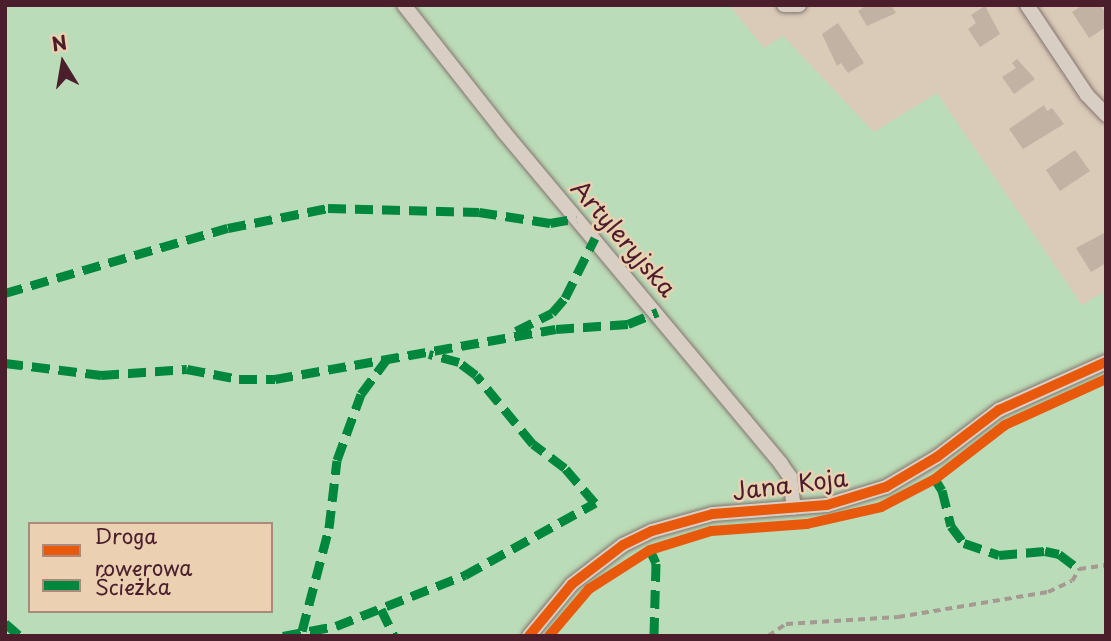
<!DOCTYPE html>
<html>
<head>
<meta charset="utf-8">
<style>
	body { margin:0 }
	#map { position:relative; width:1111px; height:641px; overflow:hidden; background:#dacab8; font-family:"Playpen Sans",sans-serif }
	div>[style] { position:absolute }
	.green>* { inset:0; background:#bbdcb8 }
	.building>* { inset:0; background:#c1b2a4 }
	.path>* { height:3.5px; margin-top:-1.75px; transform-origin:0; background:repeating-linear-gradient(90deg,#a59992 0 7px,transparent 0 12px) }
	.roads { filter:drop-shadow(0 0 2px #83746e) drop-shadow(0 0 2px #83746e) }
	.street>* { height:14px; margin:-7px; padding:0 7px; transform-origin:7px; border-radius:7px; background:#d8cec3 }
	.quiet>* { height:9px; margin-top:-4.5px; transform-origin:0; background:repeating-linear-gradient(90deg,#00873e 0 18px,transparent 0 27px) }
	.cycleway>* { height:10px; margin:-5px; padding:0 5px; transform-origin:5px; border-radius:5px; background:#e8590c }
	span { translate:-50% -50%; white-space:nowrap; text-align:center; line-height:1.15; -webkit-text-stroke:5px #ebd0b2; paint-order:stroke }
	.street-label { font-size:24px; color:#4a1f2b }
	.frame { position:absolute; inset:0; border:7px solid #4a1f2b; pointer-events:none }
	.legend { position:absolute; left:28px; top:522px; width:245px; height:91px; box-sizing:border-box; background:#ebd0b2; border:2px solid #ab897c; margin:0; padding:9px 12px; list-style:none; font-size:21px; color:#4a1f2b }
	.legend li { display:flex; align-items:center; gap:14px; height:35px }
	.legend b { width:35px; border:2px solid #ab897c }
	.north { position:absolute; left:28px; top:28px; width:70px; height:70px; -webkit-text-stroke:5px #ebd0b2; paint-order:stroke; rotate:349deg; font-size:19px; font-weight:700; line-height:28px; text-align:center; color:#4a1f2b }
	.north::after { content:''; display:block; margin:auto; width:24px; height:32px; background:#4a1f2b; clip-path:polygon(50% 0,100% 100%,50% 72%,0 100%) }
</style>
</head>
<body>
<div id="map">
	<div class="green">
		<div style="clip-path:polygon(evenodd,5px 5px,729px 5px,764px 48px,783px 36px,874px 132px,937px 93px,1082px 305px,1106px 291px,1106px 636px,5px 636px,5px 5px,30px 524px,271px 524px,271px 611px,30px 611px,30px 524px)"></div>
	</div>
	<div class="building">
		<div style="clip-path:polygon(867px 5px,891px 5px,896px 13px,867px 26px,858px 11px)"></div>
		<div style="clip-path:polygon(1083px 5px,1100px 5px,1106px 14px,1106px 27px,1089px 38px,1072px 12px)"></div>
		<div style="clip-path:polygon(985px 6px,1000px 34px,980px 47px,968px 29px,976px 23px,971px 15px)"></div>
		<div style="clip-path:polygon(838px 23px,864px 63px,848px 73px,841px 63px,837px 66px,822px 34px)"></div>
		<div style="clip-path:polygon(1017px 59px,1035px 79px,1014px 94px,1002px 77px,1016px 68px,1012px 63px)"></div>
		<div style="clip-path:polygon(1044px 105px,1047px 111px,1052px 108px,1064px 124px,1023px 149px,1009px 129px)"></div>
		<div style="clip-path:polygon(1075px 150px,1090px 171px,1060px 191px,1046px 170px)"></div>
		<div style="clip-path:polygon(1106px 232px,1106px 263px,1091px 272px,1076px 248px)"></div>
	</div>
	<div class="path">
		<div style="left:768px;top:636px;width:22px;rotate:-34deg"></div>
		<div style="left:786px;top:624px;width:112px;rotate:-3.6deg"></div>
		<div style="left:898px;top:617px;width:152px;rotate:-9.5deg"></div>
		<div style="left:1048px;top:592px;width:26px;rotate:-25deg"></div>
		<div style="left:1072px;top:581px;width:14px;rotate:-60deg"></div>
		<div style="left:1079px;top:569px;width:27px;rotate:-8deg"></div>
	</div>
	<div class="roads">
		<div class="street">
			<div style="left:404px;top:5px;width:160px;rotate:51.8deg"></div>
			<div style="left:503px;top:131px;width:434px;rotate:50.1deg"></div>
			<div style="left:781px;top:464px;width:16px;rotate:55deg"></div>
			<div style="left:790px;top:477px;width:31px;rotate:83deg"></div>
			<div style="left:784px;top:5px;width:15px"></div>
			<div style="left:1027px;top:5px;width:108px;rotate:56.3deg"></div>
			<div style="left:1087px;top:95px;width:28px;rotate:46deg"></div>
			<div style="left:529px;top:636px;width:67px;rotate:-50.4deg"></div>
			<div style="left:572px;top:584px;width:64px;rotate:-37.4deg"></div>
			<div style="left:623px;top:545px;width:32px;rotate:-26deg"></div>
			<div style="left:652px;top:531px;width:63px;rotate:-15.6deg"></div>
			<div style="left:713px;top:514px;width:114px;rotate:-4.5deg"></div>
			<div style="left:827px;top:505px;width:62px;rotate:-17deg"></div>
			<div style="left:886px;top:487px;width:59px;rotate:-30.5deg"></div>
			<div style="left:937px;top:457px;width:78px;rotate:-37.2deg"></div>
			<div style="left:999px;top:410px;width:117px;rotate:-24.2deg"></div>
		</div>
	</div>
	<div class="quiet">
		<div style="left:5px;top:293px;width:232px;rotate:-16.3deg"></div>
		<div style="left:228px;top:228px;width:102px;rotate:-11.3deg"></div>
		<div style="left:328px;top:208px;width:151px;rotate:1.5deg"></div>
		<div style="left:479px;top:212px;width:72px;rotate:8.8deg"></div>
		<div style="left:550px;top:223px;width:27px;rotate:-10deg"></div>
		<div style="left:516px;top:331px;width:40px;rotate:-26.6deg"></div>
		<div style="left:552px;top:313px;width:20px;rotate:-49deg"></div>
		<div style="left:565px;top:298px;width:67px;rotate:-63.4deg"></div>
		<div style="left:5px;top:363px;width:97px;rotate:7.1deg"></div>
		<div style="left:101px;top:375px;width:86px;rotate:-4deg"></div>
		<div style="left:187px;top:369px;width:53px;rotate:10.9deg"></div>
		<div style="left:239px;top:379px;width:36px"></div>
		<div style="left:275px;top:379px;width:285px;rotate:-10.1deg"></div>
		<div style="left:556px;top:329px;width:72px;rotate:-4deg"></div>
		<div style="left:628px;top:324px;width:32px;rotate:-22deg"></div>
		<div style="left:935px;top:479px;width:13px;rotate:58deg"></div>
		<div style="left:942px;top:490px;width:37px;rotate:76deg"></div>
		<div style="left:951px;top:526px;width:21px;rotate:53deg"></div>
		<div style="left:964px;top:543px;width:37px;rotate:19deg"></div>
		<div style="left:999px;top:555px;width:46px;rotate:-5deg"></div>
		<div style="left:1045px;top:551px;width:14px;rotate:12deg"></div>
		<div style="left:1059px;top:554px;width:25px;rotate:37deg"></div>
		<div style="left:650px;top:550px;width:14px;rotate:65deg"></div>
		<div style="left:656px;top:563px;width:73px;rotate:91.6deg"></div>
		<div style="left:381px;top:609px;width:30px;rotate:64deg"></div>
		<div style="left:5px;top:623px;width:20px;rotate:41deg"></div>
		<div style="left:302px;top:631px;width:106px;rotate:-75.3deg"></div>
		<div style="left:329px;top:528px;width:68px;rotate:-83.3deg"></div>
		<div style="left:337px;top:460px;width:70px;rotate:-70deg"></div>
		<div style="left:361px;top:394px;width:44px;rotate:-53.4deg"></div>
		<div style="left:283px;top:636px;width:54px;rotate:-10.7deg"></div>
		<div style="left:336px;top:626px;width:139px;rotate:-21.6deg"></div>
		<div style="left:465px;top:575px;width:149px;rotate:-29deg"></div>
		<div style="left:595px;top:503px;width:46px;rotate:-130.6deg"></div>
		<div style="left:565px;top:468px;width:40px;rotate:-143deg"></div>
		<div style="left:533px;top:444px;width:89px;rotate:-129.6deg"></div>
		<div style="left:476px;top:375px;width:21px;rotate:-143deg"></div>
		<div style="left:459px;top:362px;width:31px;rotate:-165deg"></div>
	</div>
	<div class="cycleway">
		<div style="left:529px;top:636px;width:67px;rotate:-50.4deg"></div>
		<div style="left:572px;top:584px;width:64px;rotate:-37.4deg"></div>
		<div style="left:623px;top:545px;width:32px;rotate:-26deg"></div>
		<div style="left:652px;top:531px;width:63px;rotate:-15.6deg"></div>
		<div style="left:713px;top:514px;width:114px;rotate:-4.5deg"></div>
		<div style="left:827px;top:505px;width:62px;rotate:-17deg"></div>
		<div style="left:886px;top:487px;width:59px;rotate:-30.5deg"></div>
		<div style="left:937px;top:457px;width:78px;rotate:-37.2deg"></div>
		<div style="left:999px;top:410px;width:117px;rotate:-24.2deg"></div>
		<div style="left:549px;top:636px;width:62px;rotate:-49.6deg"></div>
		<div style="left:589px;top:589px;width:72px;rotate:-32.6deg"></div>
		<div style="left:650px;top:550px;width:64px;rotate:-17.3deg"></div>
		<div style="left:711px;top:531px;width:96px;rotate:-4.2deg"></div>
		<div style="left:807px;top:524px;width:76px;rotate:-12.9deg"></div>
		<div style="left:881px;top:507px;width:61px;rotate:-27.4deg"></div>
		<div style="left:935px;top:479px;width:88px;rotate:-37.6deg"></div>
		<div style="left:1005px;top:425px;width:111px;rotate:-24.5deg"></div>
	</div>
	<div class="street-label">
		<span style="left:624px;top:238px;rotate:49deg">Artyleryjska</span>
		<span style="left:790px;top:484px;rotate:-7deg">Jana Koja</span>
	</div>
	<div class="frame"></div>
	<ul class="legend">
	<li><b style="height:9px;background:#e8590c"></b>Droga rowerowa</li>
	<li><b style="height:9px;background:#00873e"></b>Ścieżka</li>
	</ul>
	<div class="north">N</div>
</div>
</body>
</html>
